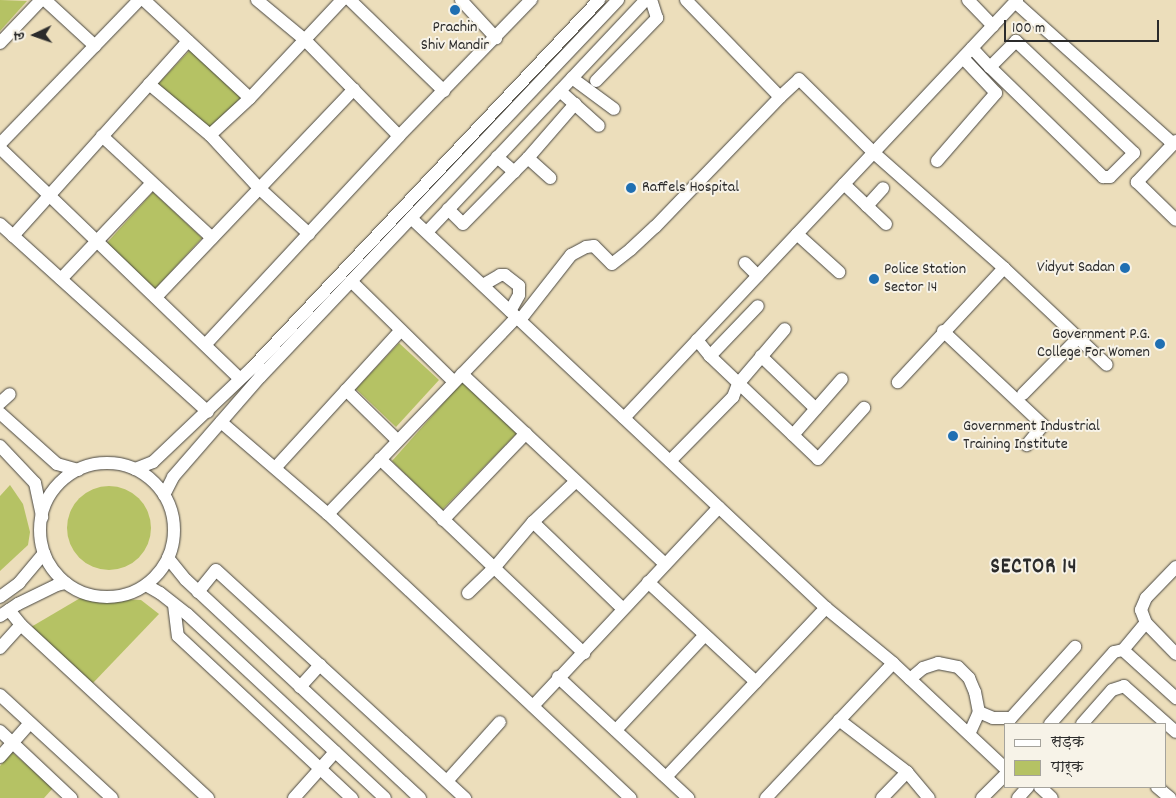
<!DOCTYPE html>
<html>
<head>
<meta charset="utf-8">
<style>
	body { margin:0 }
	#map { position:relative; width:1176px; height:798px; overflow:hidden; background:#ecdebb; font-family:Dekko,"Playpen Sans Deva",sans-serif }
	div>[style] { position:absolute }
	.green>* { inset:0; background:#b5c264 }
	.round { border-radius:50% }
	.roads { filter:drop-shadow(0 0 1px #484641) drop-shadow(0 0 1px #484641) }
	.minor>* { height:12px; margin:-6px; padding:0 6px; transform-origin:6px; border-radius:6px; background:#fff }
	.minor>.ring { margin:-6px; padding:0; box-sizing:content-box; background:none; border:12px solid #fff; border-radius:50% }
	.dots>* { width:14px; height:14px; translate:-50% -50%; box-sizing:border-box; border:2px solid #f7f3e8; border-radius:50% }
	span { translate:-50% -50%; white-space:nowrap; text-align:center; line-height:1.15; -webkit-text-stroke:4px #f7f3e8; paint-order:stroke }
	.poi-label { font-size:16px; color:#2b2b2b }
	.left { translate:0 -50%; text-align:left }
	.right { translate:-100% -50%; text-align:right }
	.district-label { font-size:21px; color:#2b2b2b; font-weight:700; letter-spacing:1px }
	.legend { position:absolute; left:1004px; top:723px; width:162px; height:65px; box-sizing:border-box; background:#f7f3e8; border:1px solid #a5a39c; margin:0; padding:6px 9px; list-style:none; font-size:15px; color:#2b2b2b }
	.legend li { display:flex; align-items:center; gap:10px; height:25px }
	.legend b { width:25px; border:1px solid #a5a39c }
	.north { position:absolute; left:10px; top:10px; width:50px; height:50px; -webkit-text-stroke:4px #f7f3e8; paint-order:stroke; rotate:267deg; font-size:14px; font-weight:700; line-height:20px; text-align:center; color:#2b2b2b }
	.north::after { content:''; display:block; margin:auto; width:18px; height:22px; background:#2b2b2b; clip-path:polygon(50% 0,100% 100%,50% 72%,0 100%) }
	.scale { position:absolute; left:1004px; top:20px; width:155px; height:22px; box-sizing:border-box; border:2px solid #2b2b2b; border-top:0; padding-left:6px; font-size:15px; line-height:18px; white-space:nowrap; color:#2b2b2b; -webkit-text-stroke:4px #f7f3e8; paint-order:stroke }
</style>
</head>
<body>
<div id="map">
	<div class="green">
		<div style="clip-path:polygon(0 0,27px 1px,0 31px)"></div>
		<div style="clip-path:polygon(191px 49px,243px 97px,210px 132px,158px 84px)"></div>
		<div style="clip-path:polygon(153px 192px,202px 238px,153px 291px,105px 245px)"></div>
		<div style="clip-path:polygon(399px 343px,439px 380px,396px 427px,356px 389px)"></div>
		<div style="clip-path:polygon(463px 381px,517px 433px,442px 510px,392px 461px)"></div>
		<div style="clip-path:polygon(10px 485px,23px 504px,30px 532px,28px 545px,0 571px,0 496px)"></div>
		<div class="round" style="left:67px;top:486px;width:84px;height:84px"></div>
		<div style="clip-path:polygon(82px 597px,141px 600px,159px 614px,92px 684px,31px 627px)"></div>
		<div style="clip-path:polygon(12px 752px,53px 788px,44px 798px,0 798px,0 766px)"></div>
	</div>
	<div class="roads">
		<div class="minor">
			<div style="left:45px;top:0;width:68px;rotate:42.6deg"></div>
			<div style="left:144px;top:0;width:144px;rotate:42.8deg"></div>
			<div style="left:257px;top:0;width:62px;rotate:39.8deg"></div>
			<div style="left:305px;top:40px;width:134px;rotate:45.6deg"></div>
			<div style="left:350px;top:0;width:131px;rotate:44.1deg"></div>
			<div style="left:461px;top:0;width:52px;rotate:47.4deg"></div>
			<div style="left:968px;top:0;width:36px;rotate:46deg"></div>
			<div style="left:1015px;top:2px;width:212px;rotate:41.9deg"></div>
			<div style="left:0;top:43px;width:59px;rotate:-46.4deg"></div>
			<div style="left:972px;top:48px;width:26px;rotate:47deg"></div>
			<div style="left:990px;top:67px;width:158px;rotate:44.2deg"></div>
			<div style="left:1103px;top:177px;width:7px"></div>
			<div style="left:1110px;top:177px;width:34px;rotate:-45deg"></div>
			<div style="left:1134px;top:153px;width:163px;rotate:-136.5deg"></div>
			<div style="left:1016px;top:41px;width:37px;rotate:135deg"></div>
			<div style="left:572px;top:78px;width:52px;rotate:36.4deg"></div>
			<div style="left:596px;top:81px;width:88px;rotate:-45.9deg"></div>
			<div style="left:657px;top:18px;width:19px;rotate:-108deg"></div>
			<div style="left:149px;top:84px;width:80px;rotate:39.9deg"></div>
			<div style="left:210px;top:135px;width:72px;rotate:47.2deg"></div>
			<div style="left:259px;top:188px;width:68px;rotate:42.6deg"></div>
			<div style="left:560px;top:91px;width:52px;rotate:41.9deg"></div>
			<div style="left:780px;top:97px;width:26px;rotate:-43deg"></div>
			<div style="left:799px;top:79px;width:105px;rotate:44.6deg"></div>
			<div style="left:874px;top:153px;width:174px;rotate:41.5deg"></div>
			<div style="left:1004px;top:268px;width:156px;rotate:132.9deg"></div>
			<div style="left:210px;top:135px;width:54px;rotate:-42.8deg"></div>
			<div style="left:250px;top:98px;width:134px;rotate:-46.8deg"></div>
			<div style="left:102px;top:136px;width:150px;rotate:42.8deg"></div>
			<div style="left:1176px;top:141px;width:57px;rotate:133.6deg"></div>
			<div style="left:1137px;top:182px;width:54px;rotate:44.3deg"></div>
			<div style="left:0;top:144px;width:200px;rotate:-46deg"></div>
			<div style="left:0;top:148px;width:333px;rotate:43.9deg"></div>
			<div style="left:497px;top:157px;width:23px;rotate:41deg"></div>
			<div style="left:514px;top:172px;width:20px;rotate:-45deg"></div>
			<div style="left:528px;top:158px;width:30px;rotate:42deg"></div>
			<div style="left:528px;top:158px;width:72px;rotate:-49deg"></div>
			<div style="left:937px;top:161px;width:90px;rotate:-49.1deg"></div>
			<div style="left:996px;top:93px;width:48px;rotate:-133.3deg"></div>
			<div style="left:844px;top:184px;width:58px;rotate:43.6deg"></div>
			<div style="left:867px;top:206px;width:24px;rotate:-48deg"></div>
			<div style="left:448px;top:209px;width:21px;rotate:45deg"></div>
			<div style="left:463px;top:224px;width:73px;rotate:-45.6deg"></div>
			<div style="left:411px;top:218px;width:569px;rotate:43.22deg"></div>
			<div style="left:826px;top:608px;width:87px;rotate:39.4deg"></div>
			<div style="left:893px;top:663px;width:154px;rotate:43.2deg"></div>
			<div style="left:0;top:224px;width:280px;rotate:42.1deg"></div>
			<div style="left:427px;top:232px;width:319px;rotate:-46.7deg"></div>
			<div style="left:797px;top:234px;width:57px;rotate:42.1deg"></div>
			<div style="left:13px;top:236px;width:262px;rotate:-48.1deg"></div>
			<div style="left:745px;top:263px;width:18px;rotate:45deg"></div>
			<div style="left:1004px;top:268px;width:141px;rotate:43.3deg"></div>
			<div style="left:61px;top:279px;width:132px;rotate:-46.5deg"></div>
			<div style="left:351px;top:281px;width:144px;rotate:44.4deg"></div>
			<div style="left:483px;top:285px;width:20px;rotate:-30deg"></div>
			<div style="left:500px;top:275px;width:5px"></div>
			<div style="left:505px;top:275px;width:18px;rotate:38deg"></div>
			<div style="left:519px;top:286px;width:9px;rotate:90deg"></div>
			<div style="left:519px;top:295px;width:18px;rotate:119deg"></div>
			<div style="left:156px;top:297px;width:287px;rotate:-46.4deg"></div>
			<div style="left:520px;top:320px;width:83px;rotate:-51.9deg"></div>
			<div style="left:571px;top:255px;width:17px;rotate:-28deg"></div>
			<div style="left:586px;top:247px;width:8px;rotate:-7deg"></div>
			<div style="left:594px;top:246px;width:25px;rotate:45deg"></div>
			<div style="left:612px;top:264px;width:24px;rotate:-38deg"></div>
			<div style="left:631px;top:249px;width:33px;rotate:-43deg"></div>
			<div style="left:655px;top:227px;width:180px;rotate:-46.1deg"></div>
			<div style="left:780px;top:97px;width:135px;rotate:-134.1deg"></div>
			<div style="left:943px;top:331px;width:137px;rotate:43.2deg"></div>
			<div style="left:1043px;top:425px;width:26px;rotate:129deg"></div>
			<div style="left:697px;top:340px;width:21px;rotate:51deg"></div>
			<div style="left:710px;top:356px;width:69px;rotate:-46.2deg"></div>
			<div style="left:206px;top:344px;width:284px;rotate:-47.1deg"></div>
			<div style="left:399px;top:136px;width:190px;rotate:-45.9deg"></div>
			<div style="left:710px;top:356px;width:149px;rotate:43.6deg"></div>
			<div style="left:818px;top:459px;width:69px;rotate:-48deg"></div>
			<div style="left:761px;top:356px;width:76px;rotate:43.9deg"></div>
			<div style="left:462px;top:374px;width:278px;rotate:43.1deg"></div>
			<div style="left:346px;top:390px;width:71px;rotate:44.4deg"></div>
			<div style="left:1023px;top:394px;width:78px;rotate:-45.5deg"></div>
			<div style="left:0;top:403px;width:13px;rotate:-42deg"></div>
			<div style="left:0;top:413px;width:76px;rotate:41.8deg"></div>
			<div style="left:57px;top:464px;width:22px;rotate:16deg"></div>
			<div style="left:624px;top:418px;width:574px;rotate:-46.77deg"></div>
			<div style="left:221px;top:422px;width:141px;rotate:40.7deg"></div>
			<div style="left:328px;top:514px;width:415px;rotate:43.2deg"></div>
			<div style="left:793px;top:435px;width:74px;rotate:-48.8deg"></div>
			<div style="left:0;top:446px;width:51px;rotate:46.6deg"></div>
			<div style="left:35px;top:483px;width:35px;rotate:78deg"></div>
			<div style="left:380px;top:459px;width:282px;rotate:43.6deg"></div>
			<div style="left:670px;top:461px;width:90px;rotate:-45.5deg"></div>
			<div style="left:733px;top:397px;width:14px;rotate:-69deg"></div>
			<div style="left:738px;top:384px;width:72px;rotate:-49.5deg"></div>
			<div class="ring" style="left:40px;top:463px;width:122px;height:122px"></div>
			<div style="left:276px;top:467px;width:185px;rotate:-47.6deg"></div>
			<div style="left:135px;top:469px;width:19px;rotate:-21deg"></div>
			<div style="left:153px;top:462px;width:137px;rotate:-43.5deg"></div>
			<div style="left:252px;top:368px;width:506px;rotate:-46.68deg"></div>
			<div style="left:164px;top:495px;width:20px;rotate:-63deg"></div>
			<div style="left:173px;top:477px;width:133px;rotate:-49deg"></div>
			<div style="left:260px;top:377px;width:520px;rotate:-46.48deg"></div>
			<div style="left:328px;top:514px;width:273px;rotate:-46.2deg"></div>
			<div style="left:443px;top:520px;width:120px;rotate:-46.3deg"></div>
			<div style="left:533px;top:522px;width:125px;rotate:44deg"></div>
			<div style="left:168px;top:558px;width:28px;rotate:51deg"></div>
			<div style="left:186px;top:580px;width:320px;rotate:43deg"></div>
			<div style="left:1176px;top:567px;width:43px;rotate:134.1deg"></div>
			<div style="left:1146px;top:598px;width:13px;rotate:113deg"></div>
			<div style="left:1141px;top:610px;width:14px;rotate:69deg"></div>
			<div style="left:1146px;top:623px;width:43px;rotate:45.9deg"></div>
			<div style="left:648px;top:582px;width:147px;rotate:42.8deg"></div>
			<div style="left:146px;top:585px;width:16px;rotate:30deg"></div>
			<div style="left:160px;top:593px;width:34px;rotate:38deg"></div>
			<div style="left:187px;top:614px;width:270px;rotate:42.9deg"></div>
			<div style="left:198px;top:592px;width:28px;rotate:-51deg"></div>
			<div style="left:216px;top:570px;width:338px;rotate:42.5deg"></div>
			<div style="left:468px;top:593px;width:37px;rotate:-44deg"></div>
			<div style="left:495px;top:567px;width:59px;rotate:-49.8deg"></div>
			<div style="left:533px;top:522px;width:59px;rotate:-43.6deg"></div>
			<div style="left:0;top:597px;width:24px;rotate:-36deg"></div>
			<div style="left:19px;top:583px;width:39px;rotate:-50deg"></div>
			<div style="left:174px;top:605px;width:31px;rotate:83deg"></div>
			<div style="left:178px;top:636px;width:238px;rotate:43deg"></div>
			<div style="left:9px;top:610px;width:19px;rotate:51deg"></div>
			<div style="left:21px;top:625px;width:255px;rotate:42.8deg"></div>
			<div style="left:0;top:616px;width:22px;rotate:-34deg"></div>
			<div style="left:18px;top:604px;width:43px;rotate:-26deg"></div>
			<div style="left:57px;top:585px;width:9px;rotate:-13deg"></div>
			<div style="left:0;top:648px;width:31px;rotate:-48deg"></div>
			<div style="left:1123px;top:650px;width:72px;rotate:42.2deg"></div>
			<div style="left:558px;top:677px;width:178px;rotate:42.9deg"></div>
			<div style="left:910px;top:679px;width:17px;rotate:-40deg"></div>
			<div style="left:923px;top:668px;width:16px;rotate:-18deg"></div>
			<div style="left:938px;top:663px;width:20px;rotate:11deg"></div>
			<div style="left:958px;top:667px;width:16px;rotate:45deg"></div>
			<div style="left:969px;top:678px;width:15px;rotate:67deg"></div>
			<div style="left:975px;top:692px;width:20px;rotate:79deg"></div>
			<div style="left:979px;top:712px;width:24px;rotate:114deg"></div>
			<div style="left:300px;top:687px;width:30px;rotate:-48deg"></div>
			<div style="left:0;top:695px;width:152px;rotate:42.6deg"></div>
			<div style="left:533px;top:706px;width:272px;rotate:-46.9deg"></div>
			<div style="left:979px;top:712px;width:15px;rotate:23deg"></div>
			<div style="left:993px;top:718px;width:18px"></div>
			<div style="left:1011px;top:718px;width:96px;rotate:-48deg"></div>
			<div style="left:839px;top:720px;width:86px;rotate:37.4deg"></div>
			<div style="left:907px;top:772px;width:34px;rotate:50deg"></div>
			<div style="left:1050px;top:724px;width:96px;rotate:-48.4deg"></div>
			<div style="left:1114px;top:652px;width:9px;rotate:-13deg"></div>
			<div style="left:1123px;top:650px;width:35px;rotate:-50deg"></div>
			<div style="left:1082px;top:724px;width:45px;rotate:-48.6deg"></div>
			<div style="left:1112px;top:690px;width:13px;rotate:-18deg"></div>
			<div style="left:1124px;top:686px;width:69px;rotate:41.5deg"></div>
			<div style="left:616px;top:730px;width:130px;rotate:-46.9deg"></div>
			<div style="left:0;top:731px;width:98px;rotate:43.3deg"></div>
			<div style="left:0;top:757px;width:45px;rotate:-48.6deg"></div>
			<div style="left:666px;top:777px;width:233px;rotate:-46.6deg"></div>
			<div style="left:447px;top:781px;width:79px;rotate:-48.1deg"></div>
			<div style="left:1040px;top:787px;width:16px;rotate:43deg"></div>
			<div style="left:1157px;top:787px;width:17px;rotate:40deg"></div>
			<div style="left:294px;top:798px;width:62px;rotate:-48.3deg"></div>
			<div style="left:766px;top:798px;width:185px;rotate:-46.7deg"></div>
			<div style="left:882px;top:798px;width:36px;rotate:-46deg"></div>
			<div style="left:982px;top:798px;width:33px;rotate:-45deg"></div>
			<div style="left:1018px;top:798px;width:15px;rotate:-48deg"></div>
		</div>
	</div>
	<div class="dots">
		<div style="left:455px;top:10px;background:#1f6fb2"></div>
		<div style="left:631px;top:188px;background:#1f6fb2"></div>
		<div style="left:1125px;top:268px;background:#1f6fb2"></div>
		<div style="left:874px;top:279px;background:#1f6fb2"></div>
		<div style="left:1160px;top:344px;background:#1f6fb2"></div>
		<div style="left:953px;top:436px;background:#1f6fb2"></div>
	</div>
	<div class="poi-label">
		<span style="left:455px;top:37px">Prachin<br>Shiv Mandir</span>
		<span class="left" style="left:642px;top:188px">Raffels Hospital</span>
		<span class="right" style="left:1115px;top:268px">Vidyut Sadan</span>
		<span class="left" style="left:884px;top:279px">Police Station<br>Sector 14</span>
		<span class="right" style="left:1150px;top:344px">Government P.G.<br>College For Women</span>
		<span class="left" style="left:963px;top:436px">Government Industrial<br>Training Institute</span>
	</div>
	<div class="district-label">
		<span style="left:1034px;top:568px">SECTOR 14</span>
	</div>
	<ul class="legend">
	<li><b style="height:6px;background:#fff"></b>सड़क</li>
	<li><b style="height:14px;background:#b5c264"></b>पार्क</li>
	</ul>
	<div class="north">उ</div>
	<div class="scale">100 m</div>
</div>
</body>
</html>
